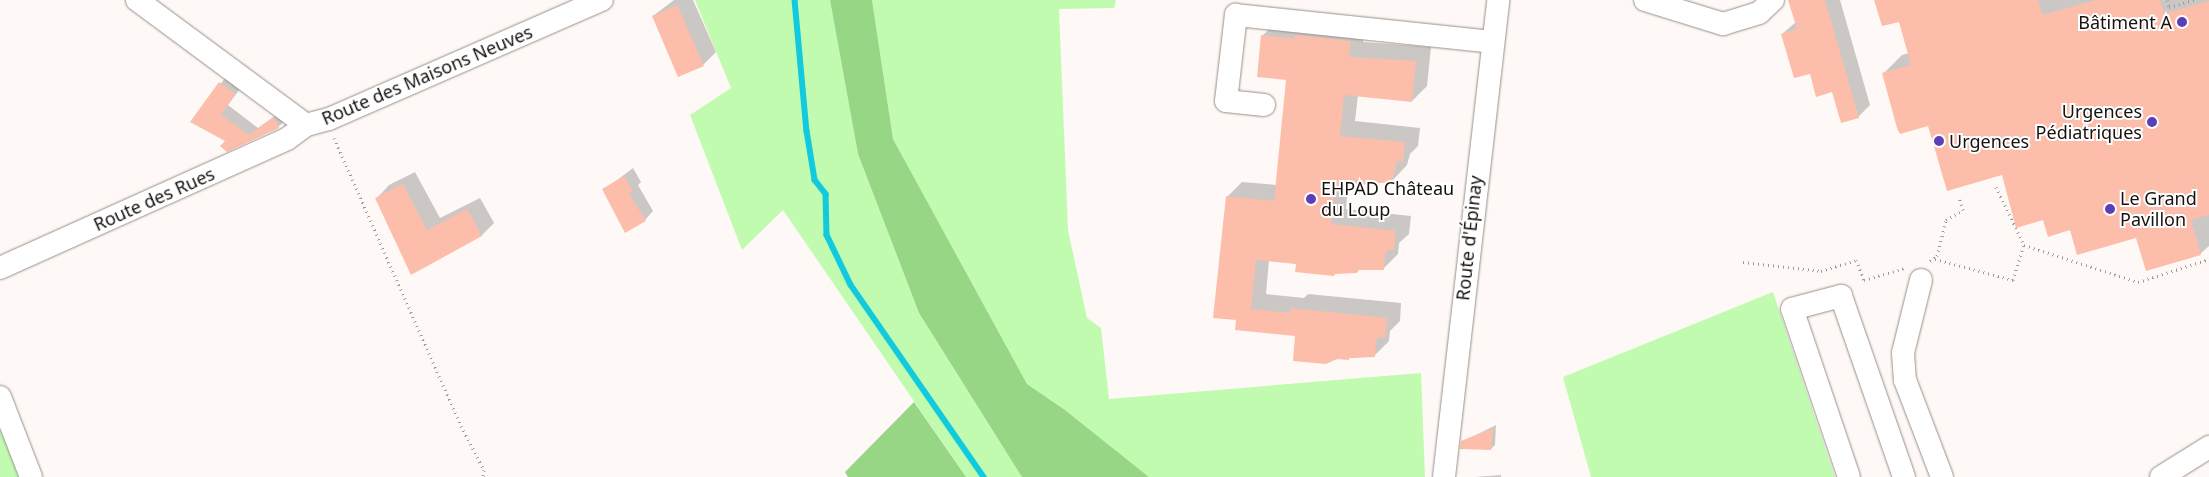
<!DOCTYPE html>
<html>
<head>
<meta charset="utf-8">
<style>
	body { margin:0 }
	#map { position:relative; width:2209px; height:477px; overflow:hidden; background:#fef9f6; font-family:"Noto Sans",sans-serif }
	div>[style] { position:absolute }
	.green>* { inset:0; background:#c0fbb0 }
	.forest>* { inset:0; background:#96d684 }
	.shadow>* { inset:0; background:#0003 }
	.stream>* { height:5.5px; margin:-2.75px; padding:0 2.75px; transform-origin:2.75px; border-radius:2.75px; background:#12cadd }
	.building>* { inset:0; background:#fcbeaa }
	.path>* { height:3px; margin-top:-1.5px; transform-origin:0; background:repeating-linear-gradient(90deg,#9e9a97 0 1px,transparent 0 5px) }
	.roads { filter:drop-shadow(0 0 1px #998e88) drop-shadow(0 0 1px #998e88) }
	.minor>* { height:22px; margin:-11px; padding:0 11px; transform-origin:11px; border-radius:11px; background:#fff }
	.dots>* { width:14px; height:14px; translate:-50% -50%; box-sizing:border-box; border:2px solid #fff; border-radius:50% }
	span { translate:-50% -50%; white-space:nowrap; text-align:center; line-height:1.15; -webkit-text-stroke:4px #fff; paint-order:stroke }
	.poi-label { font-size:18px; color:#161210 }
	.right { translate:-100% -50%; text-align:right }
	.left { translate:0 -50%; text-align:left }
	.street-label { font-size:18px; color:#161210 }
</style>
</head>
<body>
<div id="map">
	<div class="green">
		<div style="clip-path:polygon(695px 0,830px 0,858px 154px,919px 313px,1022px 477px,966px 477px,783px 210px,742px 250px,690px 115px,731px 88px)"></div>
		<div style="clip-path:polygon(872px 0,1116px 0,1114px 8px,1059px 9px,1068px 230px,1087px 318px,1101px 328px,1109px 399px,1421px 373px,1425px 477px,1149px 477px,1065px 410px,1027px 384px,893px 139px)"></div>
		<div style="clip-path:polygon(1773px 292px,1835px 477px,1591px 477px,1563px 377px)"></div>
		<div style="clip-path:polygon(0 412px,25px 477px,0 477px)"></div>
	</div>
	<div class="forest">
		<div style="clip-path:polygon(830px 0,872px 0,893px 139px,1027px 384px,1065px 410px,1149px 477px,1022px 477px,919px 313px,858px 154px)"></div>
		<div style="clip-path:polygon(914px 402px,966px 477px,848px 477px,845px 472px)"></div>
	</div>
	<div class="shadow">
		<div style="clip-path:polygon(674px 0,693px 0,716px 52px,703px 65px,653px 16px)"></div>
		<div style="clip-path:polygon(1790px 0,1840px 0,1870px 105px,1858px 117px,1811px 72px,1782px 34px,1796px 22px)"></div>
		<div style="clip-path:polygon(1876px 0,2209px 0,2209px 246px,2200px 254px,2137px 237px,2071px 229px,2044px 219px,2003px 174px,1929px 124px,1883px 74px,1902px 55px,1909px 53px,1899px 20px)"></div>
		<div style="clip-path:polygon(1278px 21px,1365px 26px,1363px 42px,1431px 47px,1427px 86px,1412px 101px,1358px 95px,1355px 121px,1420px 128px,1418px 146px,1410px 154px,1407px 165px,1392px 181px,1348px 185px,1346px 209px,1411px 216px,1409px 234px,1399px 243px,1398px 254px,1383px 269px,1360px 269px,1357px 272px,1269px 260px,1266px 294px,1304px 298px,1308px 294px,1401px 303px,1400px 321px,1390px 331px,1389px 341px,1374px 356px,1328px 360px,1296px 335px,1237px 329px,1227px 197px,1242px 182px,1277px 185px,1287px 79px,1262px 36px)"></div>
		<div style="clip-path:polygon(228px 74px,243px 85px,228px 105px,258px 128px,283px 110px,287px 119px,278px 127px,227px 150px,227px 141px,192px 122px)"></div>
		<div style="clip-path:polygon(633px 168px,641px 182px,638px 185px,653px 211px,645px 220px,604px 190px)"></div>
		<div style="clip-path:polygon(415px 172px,440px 218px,480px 198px,494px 223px,482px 235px,411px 273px,377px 198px,389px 185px)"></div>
		<div style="clip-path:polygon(1496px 425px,1495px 445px,1491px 449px,1462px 442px)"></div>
		<div style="clip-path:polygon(1501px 475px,1501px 477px,1475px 477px)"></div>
	</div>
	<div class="stream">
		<div style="left:795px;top:0;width:132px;rotate:84.8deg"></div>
		<div style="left:807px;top:131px;width:50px;rotate:80.7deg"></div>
		<div style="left:815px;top:180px;width:18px;rotate:52deg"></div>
		<div style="left:826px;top:194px;width:41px;rotate:88.6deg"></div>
		<div style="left:827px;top:235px;width:55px;rotate:64.4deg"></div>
		<div style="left:851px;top:285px;width:234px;rotate:55.3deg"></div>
	</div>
	<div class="building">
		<div style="clip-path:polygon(1788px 0,1825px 0,1859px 118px,1841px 123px,1832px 92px,1816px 97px,1810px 74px,1794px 78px,1781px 34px,1797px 29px)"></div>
		<div style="clip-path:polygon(1874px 0,2038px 0,2042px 15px,2096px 0,2160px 0,2164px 14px,2209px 1px,2209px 215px,2191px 220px,2201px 255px,2146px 271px,2136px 238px,2077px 255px,2070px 230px,2048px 237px,2043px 220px,2016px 228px,2002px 175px,1947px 191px,1928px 126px,1900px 134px,1897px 128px,1882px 73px,1911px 65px,1899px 22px,1882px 26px)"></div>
		<div style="clip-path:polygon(677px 5px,704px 66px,678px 77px,652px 16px)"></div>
		<div style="clip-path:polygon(1261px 35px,1295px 39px,1295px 35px,1351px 41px,1349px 57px,1416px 61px,1412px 102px,1344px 95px,1340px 136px,1405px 142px,1403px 162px,1397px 161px,1392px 182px,1335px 187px,1331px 224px,1396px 231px,1394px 250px,1388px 250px,1385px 254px,1384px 270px,1358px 270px,1357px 273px,1335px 274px,1334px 276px,1295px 272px,1296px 264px,1256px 260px,1251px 309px,1291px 313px,1291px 308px,1387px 318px,1385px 338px,1379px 337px,1376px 341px,1375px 357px,1349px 358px,1349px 360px,1337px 359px,1326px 364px,1293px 361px,1295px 336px,1235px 330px,1236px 320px,1213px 318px,1226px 196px,1274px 201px,1286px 80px,1257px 77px)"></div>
		<div style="clip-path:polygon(219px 82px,235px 94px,221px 115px,249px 135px,274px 117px,279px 128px,227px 152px,220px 146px,225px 141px,190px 122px)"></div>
		<div style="clip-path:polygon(624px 176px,633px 191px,629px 194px,646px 221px,625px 233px,602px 189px)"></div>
		<div style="clip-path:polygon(403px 184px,427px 230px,467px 209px,482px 236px,411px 275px,375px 198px)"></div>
		<div style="clip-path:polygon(1493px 428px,1491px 450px,1460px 449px,1461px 441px)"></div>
	</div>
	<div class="path">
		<div style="left:2167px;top:0;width:7px;rotate:74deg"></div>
		<div style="left:2169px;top:7px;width:26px;rotate:-16deg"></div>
		<div style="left:334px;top:138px;width:315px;rotate:66.2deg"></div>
		<div style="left:461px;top:426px;width:50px;rotate:62.4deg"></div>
		<div style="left:484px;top:470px;width:7px;rotate:98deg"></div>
		<div style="left:1996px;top:187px;width:64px;rotate:64.2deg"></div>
		<div style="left:2024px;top:245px;width:120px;rotate:18deg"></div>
		<div style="left:2138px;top:282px;width:75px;rotate:-17.9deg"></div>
		<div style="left:1935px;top:259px;width:81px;rotate:15.1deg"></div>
		<div style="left:2013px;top:280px;width:37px;rotate:-73deg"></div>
		<div style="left:1930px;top:261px;width:9px;rotate:-36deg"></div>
		<div style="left:1937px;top:256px;width:37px;rotate:-76deg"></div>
		<div style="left:1946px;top:220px;width:20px;rotate:-30deg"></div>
		<div style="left:1963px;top:210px;width:14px;rotate:-107deg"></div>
		<div style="left:1743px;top:262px;width:79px;rotate:6.6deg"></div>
		<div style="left:1821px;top:271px;width:37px;rotate:-17deg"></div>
		<div style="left:1856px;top:260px;width:22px;rotate:68deg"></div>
		<div style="left:1864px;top:280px;width:43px;rotate:-16.3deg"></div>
	</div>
	<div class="roads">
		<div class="minor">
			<div style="left:137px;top:0;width:210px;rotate:36.5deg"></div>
			<div style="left:306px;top:125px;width:24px;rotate:-15deg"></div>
			<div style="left:329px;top:119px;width:298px;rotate:-23.6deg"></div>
			<div style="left:1645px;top:0;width:82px;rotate:17.1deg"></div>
			<div style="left:1723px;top:24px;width:38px;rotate:-17deg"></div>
			<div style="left:1759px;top:13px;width:19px;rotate:-43deg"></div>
			<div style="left:1264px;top:105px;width:38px;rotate:-174deg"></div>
			<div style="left:1226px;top:101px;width:87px;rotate:-83.4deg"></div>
			<div style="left:1236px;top:15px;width:256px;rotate:6deg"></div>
			<div style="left:0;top:268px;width:315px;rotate:-24.2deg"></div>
			<div style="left:287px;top:139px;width:24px;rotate:-36deg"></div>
			<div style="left:1921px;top:280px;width:75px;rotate:103.9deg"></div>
			<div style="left:1903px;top:353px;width:27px;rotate:86deg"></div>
			<div style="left:1905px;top:380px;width:104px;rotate:69.1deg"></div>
			<div style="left:0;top:397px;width:86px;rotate:68.8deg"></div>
			<div style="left:1444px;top:477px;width:480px;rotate:-83.5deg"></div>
			<div style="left:1849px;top:477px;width:177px;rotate:-108.7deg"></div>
			<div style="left:1792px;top:309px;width:51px;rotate:-14.9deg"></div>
			<div style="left:1841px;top:296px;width:192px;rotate:70.8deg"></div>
			<div style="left:2161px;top:477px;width:57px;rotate:-32deg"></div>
		</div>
	</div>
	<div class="dots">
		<div style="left:2182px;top:22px;background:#5c3eb6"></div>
		<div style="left:2152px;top:122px;background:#5c3eb6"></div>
		<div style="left:1939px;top:141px;background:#5c3eb6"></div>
		<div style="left:1311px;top:199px;background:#5c3eb6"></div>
		<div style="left:2110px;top:209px;background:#5c3eb6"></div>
	</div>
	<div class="poi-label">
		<span class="right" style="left:2172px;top:22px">Bâtiment A</span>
		<span class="right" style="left:2142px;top:122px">Urgences<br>Pédiatriques</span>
		<span class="left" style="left:1949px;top:141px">Urgences</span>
		<span class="left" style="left:1321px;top:199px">EHPAD Château<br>du Loup</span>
		<span class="left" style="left:2120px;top:209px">Le Grand<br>Pavillon</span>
	</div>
	<div class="street-label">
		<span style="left:427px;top:75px;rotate:-23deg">Route des Maisons Neuves</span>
		<span style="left:154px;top:199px;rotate:-24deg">Route des Rues</span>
		<span style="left:1469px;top:238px;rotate:-84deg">Route d'Épinay</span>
	</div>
</div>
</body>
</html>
